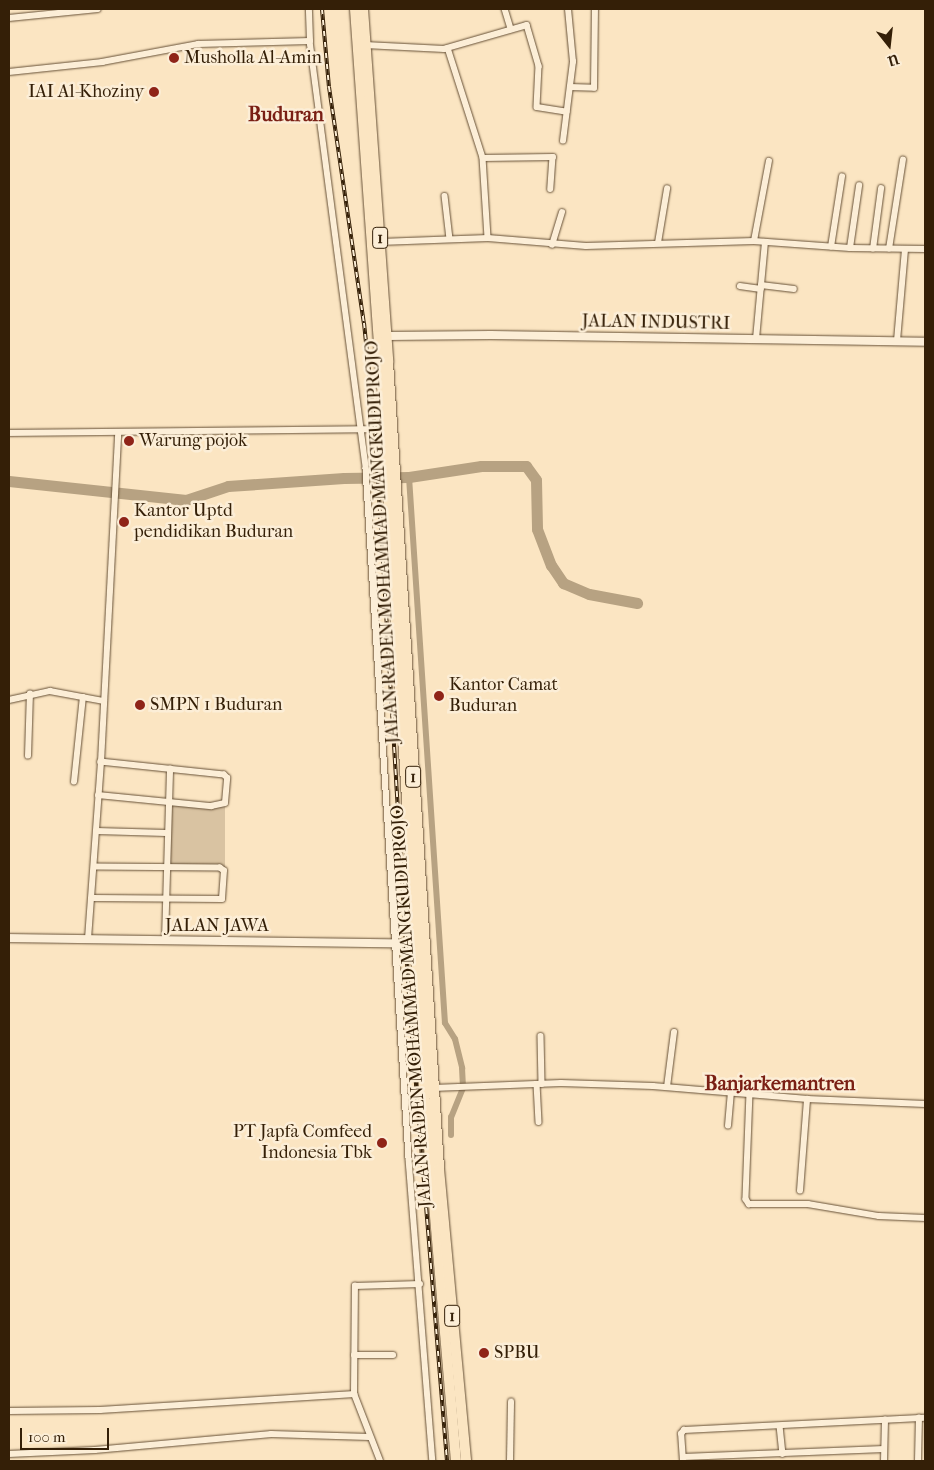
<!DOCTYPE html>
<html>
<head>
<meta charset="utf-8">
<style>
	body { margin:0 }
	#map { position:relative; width:934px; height:1470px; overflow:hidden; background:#fbe5c2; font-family:"IM FELL French Canon",serif }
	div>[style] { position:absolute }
	.green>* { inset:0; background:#d9c3a2 }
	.canal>* { height:6px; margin:-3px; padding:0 3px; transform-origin:3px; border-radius:3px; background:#b7a282 }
	.river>* { height:11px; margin:-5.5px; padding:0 5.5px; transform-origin:5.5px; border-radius:5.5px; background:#b7a282 }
	.roads { filter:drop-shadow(0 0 1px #665036) drop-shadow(0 0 1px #665036) }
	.street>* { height:5.5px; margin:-2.75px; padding:0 2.75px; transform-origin:2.75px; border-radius:2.75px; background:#fceed7 }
	.secondary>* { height:8px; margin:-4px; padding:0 4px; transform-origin:4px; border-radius:4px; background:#fceed7 }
	.highway>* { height:10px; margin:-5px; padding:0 5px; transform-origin:5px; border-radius:5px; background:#fbe5c2 }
	.rail>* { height:4px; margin-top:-2px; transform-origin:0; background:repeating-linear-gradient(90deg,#fceed7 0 5.5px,#341f07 0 11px); box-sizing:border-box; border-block:1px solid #341f07 }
	.dots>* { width:14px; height:14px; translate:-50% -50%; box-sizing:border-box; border:2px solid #fceed7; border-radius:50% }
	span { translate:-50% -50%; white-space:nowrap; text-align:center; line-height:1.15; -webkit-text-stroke:5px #fceed7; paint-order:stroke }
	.shield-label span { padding:1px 4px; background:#fceed7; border:1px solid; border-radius:4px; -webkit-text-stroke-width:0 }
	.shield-label { font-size:16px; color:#341f07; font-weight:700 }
	.poi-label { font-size:18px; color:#341f07 }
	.left { translate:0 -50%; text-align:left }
	.right { translate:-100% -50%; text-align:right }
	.street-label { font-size:18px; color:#341f07 }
	.quarter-label { font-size:20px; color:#7a1f14; font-weight:700 }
	.frame { position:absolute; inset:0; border:10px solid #341f07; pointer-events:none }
	.north { position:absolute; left:864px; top:20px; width:50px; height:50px; -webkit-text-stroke:4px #fceed7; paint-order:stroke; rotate:164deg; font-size:14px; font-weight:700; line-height:20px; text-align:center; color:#341f07 }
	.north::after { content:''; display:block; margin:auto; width:18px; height:22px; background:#341f07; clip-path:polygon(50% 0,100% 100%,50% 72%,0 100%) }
	.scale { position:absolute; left:20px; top:1428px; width:89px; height:22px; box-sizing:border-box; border:2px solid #341f07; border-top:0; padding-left:6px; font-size:15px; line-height:18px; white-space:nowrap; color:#341f07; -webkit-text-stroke:4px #fceed7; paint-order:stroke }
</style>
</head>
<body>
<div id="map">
	<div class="green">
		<div style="clip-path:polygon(171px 806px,225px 806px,225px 867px,170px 864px)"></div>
	</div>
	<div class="canal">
		<div style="left:409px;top:477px;width:547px;rotate:86.23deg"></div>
		<div style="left:445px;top:1023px;width:19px;rotate:58deg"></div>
		<div style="left:455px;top:1039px;width:30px;rotate:76deg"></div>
		<div style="left:462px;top:1068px;width:20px;rotate:87deg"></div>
		<div style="left:463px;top:1088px;width:31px;rotate:112deg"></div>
		<div style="left:451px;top:1117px;width:18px;rotate:90deg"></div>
	</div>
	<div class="river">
		<div style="left:9px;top:481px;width:178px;rotate:6.1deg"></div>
		<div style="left:186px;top:500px;width:44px;rotate:-18.4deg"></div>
		<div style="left:228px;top:486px;width:116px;rotate:-3.9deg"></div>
		<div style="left:344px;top:478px;width:65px;rotate:-0.9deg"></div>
		<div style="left:409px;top:477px;width:73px;rotate:-8.7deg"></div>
		<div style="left:481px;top:466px;width:45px"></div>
		<div style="left:526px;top:466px;width:17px;rotate:54deg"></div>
		<div style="left:536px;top:480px;width:49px;rotate:88.8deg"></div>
		<div style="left:537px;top:529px;width:39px;rotate:69deg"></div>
		<div style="left:551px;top:565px;width:22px;rotate:56deg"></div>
		<div style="left:563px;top:583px;width:28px;rotate:23deg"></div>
		<div style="left:589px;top:594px;width:49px;rotate:10.6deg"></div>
	</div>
	<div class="roads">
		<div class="street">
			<div style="left:505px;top:9px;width:21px;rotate:73deg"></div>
			<div style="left:9px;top:18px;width:89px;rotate:-5.8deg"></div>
			<div style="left:310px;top:41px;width:432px;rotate:82.5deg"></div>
			<div style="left:366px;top:469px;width:691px;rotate:86.43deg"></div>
			<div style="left:409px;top:1159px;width:303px;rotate:85.5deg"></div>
			<div style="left:365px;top:45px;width:79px;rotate:2.9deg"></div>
			<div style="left:444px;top:49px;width:86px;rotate:-16.1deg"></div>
			<div style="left:527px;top:25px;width:43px;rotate:73.7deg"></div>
			<div style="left:539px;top:66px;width:41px;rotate:92.8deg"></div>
			<div style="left:537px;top:107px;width:30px;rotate:9deg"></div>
			<div style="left:448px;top:48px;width:115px;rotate:72.3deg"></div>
			<div style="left:483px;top:158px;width:80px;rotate:86.4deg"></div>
			<div style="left:9px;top:72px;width:94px;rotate:-6.1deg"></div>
			<div style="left:102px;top:62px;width:98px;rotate:-10.6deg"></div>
			<div style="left:198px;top:44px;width:112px;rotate:-1.5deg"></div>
			<div style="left:310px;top:41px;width:32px;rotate:-92deg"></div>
			<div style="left:570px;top:87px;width:24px;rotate:2deg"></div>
			<div style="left:594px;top:88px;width:79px;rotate:-89.3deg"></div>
			<div style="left:563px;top:141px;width:80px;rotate:-82.8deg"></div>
			<div style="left:573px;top:62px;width:53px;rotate:-95.4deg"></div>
			<div style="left:483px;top:158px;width:70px;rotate:-0.8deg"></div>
			<div style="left:553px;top:157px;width:32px;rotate:94deg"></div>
			<div style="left:445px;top:196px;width:43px;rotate:83.4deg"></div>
			<div style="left:754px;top:241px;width:81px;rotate:-79.4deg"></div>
			<div style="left:380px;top:242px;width:108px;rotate:-2.1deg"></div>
			<div style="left:488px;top:238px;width:98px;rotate:4.7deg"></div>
			<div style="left:586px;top:246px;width:168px;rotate:-1.7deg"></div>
			<div style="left:754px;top:241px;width:96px;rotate:4.2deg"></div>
			<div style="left:850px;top:248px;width:75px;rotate:0.8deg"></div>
			<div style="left:658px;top:243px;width:55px;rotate:-80.5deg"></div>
			<div style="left:552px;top:245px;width:34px;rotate:-73deg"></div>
			<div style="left:831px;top:247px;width:71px;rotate:-81.1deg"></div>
			<div style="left:850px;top:248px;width:63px;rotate:-81.7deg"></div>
			<div style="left:873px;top:249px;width:61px;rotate:-82.4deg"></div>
			<div style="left:889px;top:249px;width:90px;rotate:-81.1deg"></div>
			<div style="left:761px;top:285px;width:33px;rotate:7deg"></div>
			<div style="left:740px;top:286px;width:21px;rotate:8deg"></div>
			<div style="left:756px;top:339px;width:97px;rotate:-84.7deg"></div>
			<div style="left:897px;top:341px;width:91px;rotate:-85deg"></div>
			<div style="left:9px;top:433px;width:376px;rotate:-0.6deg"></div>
			<div style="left:9px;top:700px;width:42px;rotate:-12.4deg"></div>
			<div style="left:50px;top:691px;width:55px;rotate:10.5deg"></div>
			<div style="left:28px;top:756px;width:62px;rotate:-88.2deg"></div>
			<div style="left:74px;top:782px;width:85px;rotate:-84deg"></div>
			<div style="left:98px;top:795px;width:114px;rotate:5.6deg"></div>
			<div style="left:211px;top:806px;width:14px;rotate:-12deg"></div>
			<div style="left:225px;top:803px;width:25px;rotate:-85deg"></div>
			<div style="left:227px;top:778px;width:4px;rotate:-135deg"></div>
			<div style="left:224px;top:775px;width:124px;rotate:-174deg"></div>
			<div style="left:97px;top:831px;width:69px;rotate:1.7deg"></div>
			<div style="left:92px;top:898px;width:130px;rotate:0.4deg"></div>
			<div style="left:222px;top:899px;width:28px;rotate:-86deg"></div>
			<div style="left:224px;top:871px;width:5px;rotate:-143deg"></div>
			<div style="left:220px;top:868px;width:125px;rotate:-179.5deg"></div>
			<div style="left:88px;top:939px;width:177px;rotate:-85.8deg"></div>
			<div style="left:101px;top:762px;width:329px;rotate:-87deg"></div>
			<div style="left:165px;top:940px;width:171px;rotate:-88.3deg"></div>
			<div style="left:541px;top:1036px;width:48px;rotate:88.8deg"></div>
			<div style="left:537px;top:1084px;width:38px;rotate:87deg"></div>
			<div style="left:667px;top:1087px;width:55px;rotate:-82.7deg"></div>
			<div style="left:433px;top:1088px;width:128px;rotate:-2.2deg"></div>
			<div style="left:561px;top:1083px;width:92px;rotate:1.9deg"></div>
			<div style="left:653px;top:1086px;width:155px;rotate:4.8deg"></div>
			<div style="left:807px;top:1099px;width:118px;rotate:2.4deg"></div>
			<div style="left:750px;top:1093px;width:106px;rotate:92.2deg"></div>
			<div style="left:746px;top:1199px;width:6px;rotate:59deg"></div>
			<div style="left:749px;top:1204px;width:59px"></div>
			<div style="left:808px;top:1204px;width:72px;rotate:9.6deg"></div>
			<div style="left:879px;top:1216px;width:46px;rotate:2.5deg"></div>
			<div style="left:728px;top:1126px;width:34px;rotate:-85deg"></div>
			<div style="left:800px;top:1191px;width:92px;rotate:-85.6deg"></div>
			<div style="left:354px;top:1355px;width:39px"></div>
			<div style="left:9px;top:1411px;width:91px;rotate:-0.6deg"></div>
			<div style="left:100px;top:1410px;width:255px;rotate:-3.6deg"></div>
			<div style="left:780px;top:1426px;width:28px;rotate:84deg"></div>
			<div style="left:9px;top:1454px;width:86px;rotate:-2.7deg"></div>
			<div style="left:95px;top:1450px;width:177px;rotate:-5.2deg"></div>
			<div style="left:271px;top:1434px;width:98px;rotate:1.8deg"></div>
			<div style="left:683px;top:1457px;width:201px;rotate:-2.3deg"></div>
			<div style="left:380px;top:1461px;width:72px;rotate:-111.2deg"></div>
			<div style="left:354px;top:1394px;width:108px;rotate:-89.5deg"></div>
			<div style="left:355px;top:1286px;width:65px;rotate:-1.8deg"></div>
			<div style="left:510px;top:1461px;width:59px;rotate:-89deg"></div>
			<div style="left:683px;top:1461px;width:27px;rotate:-94deg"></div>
			<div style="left:681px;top:1434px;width:5px;rotate:-53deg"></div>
			<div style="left:684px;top:1430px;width:241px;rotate:-2.9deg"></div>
			<div style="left:884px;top:1461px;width:41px;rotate:-88.6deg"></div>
			<div style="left:918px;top:1461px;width:43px;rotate:-88.7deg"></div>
		</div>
		<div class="secondary">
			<div style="left:387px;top:336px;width:104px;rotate:-0.6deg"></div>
			<div style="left:491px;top:335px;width:434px;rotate:0.9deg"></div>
			<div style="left:9px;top:938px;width:410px;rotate:0.8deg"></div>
		</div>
		<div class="highway">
			<div style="left:355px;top:9px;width:421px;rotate:85.9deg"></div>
			<div style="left:385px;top:429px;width:660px;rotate:86.61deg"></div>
			<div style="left:424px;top:1088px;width:374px;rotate:85.1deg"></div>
			<div style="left:363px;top:9px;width:354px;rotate:85.9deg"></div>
			<div style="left:388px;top:362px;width:809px;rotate:86.38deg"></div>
			<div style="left:439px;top:1169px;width:293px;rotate:84.7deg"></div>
		</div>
	</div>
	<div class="rail">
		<div style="left:322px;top:9px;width:78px;rotate:84.9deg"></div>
		<div style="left:329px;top:87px;width:239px;rotate:81.6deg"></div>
		<div style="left:364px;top:323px;width:107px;rotate:84.1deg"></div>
		<div style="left:375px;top:429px;width:583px;rotate:86.56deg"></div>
		<div style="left:410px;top:1011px;width:452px;rotate:85.3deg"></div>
	</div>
	<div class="dots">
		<div style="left:174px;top:58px;background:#8f2418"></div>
		<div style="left:154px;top:92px;background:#8f2418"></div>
		<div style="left:129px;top:441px;background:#8f2418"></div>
		<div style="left:124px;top:522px;background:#8f2418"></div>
		<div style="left:439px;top:696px;background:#8f2418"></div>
		<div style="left:140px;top:705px;background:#8f2418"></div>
		<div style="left:382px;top:1143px;background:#8f2418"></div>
		<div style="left:484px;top:1353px;background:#8f2418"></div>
	</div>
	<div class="shield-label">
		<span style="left:380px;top:238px">1</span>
		<span style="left:413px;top:777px">1</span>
		<span style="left:452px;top:1316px">1</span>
	</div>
	<div class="poi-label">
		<span class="left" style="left:184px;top:58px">Musholla Al-Amin</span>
		<span class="right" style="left:144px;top:92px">IAI Al-Khoziny</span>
		<span class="left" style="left:139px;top:441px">Warung pojok</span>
		<span class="left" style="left:134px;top:522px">Kantor Uptd<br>pendidikan Buduran</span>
		<span class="left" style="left:449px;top:696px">Kantor Camat<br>Buduran</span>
		<span class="left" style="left:150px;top:705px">SMPN 1 Buduran</span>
		<span class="right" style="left:372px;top:1143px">PT Japfa Comfeed<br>Indonesia Tbk</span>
		<span class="left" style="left:494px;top:1353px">SPBU</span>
	</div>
	<div class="street-label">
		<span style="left:656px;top:323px;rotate:1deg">JALAN INDUSTRI</span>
		<span style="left:383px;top:542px;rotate:-93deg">JALAN RADEN MOHAMMAD MANGKUDIPROJO</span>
		<span style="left:217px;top:926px">JALAN JAWA</span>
		<span style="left:412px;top:1006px;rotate:-94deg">JALAN RADEN MOHAMMAD MANGKUDIPROJO</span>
	</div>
	<div class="quarter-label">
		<span style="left:286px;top:114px">Buduran</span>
		<span style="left:780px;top:1083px">Banjarkemantren</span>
	</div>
	<div class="frame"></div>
	<div class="north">U</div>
	<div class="scale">100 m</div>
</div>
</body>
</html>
